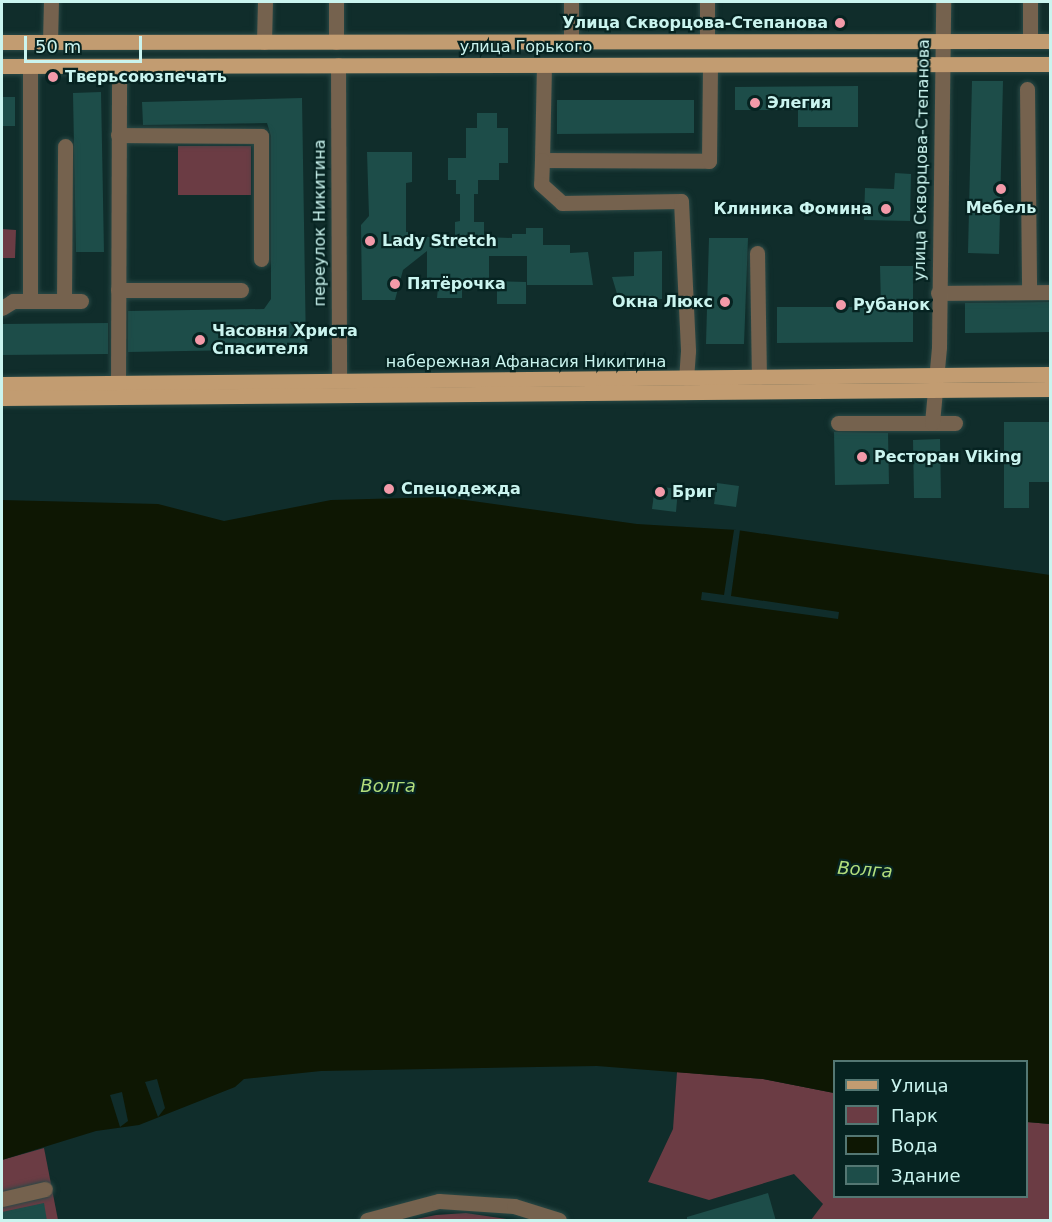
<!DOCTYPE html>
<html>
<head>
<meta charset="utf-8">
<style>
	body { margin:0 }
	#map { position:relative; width:1052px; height:1222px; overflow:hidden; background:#102d2b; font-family:"DejaVu Sans",sans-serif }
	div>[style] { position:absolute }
	.green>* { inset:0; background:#6b3c44 }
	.water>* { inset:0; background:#0e1703 }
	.pier>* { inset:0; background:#102d2b }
	.building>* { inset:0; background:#1d4d49 }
	.roads { filter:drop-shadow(0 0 2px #2a4946) drop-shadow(0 0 2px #2a4946) }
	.minor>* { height:15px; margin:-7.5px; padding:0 7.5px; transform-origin:7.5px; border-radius:7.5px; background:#75624e }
	.major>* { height:15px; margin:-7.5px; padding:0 7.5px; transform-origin:7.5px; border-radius:7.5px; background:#c29c71 }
	.dots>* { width:16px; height:16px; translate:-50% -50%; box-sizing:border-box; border:3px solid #062321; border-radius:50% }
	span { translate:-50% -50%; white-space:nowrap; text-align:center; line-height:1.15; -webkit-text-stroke:4.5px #062321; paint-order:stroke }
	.poi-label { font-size:16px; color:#caf4ef; font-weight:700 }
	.right { translate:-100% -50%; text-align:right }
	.left { translate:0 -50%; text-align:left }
	.street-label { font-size:16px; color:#caf4ef }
	.water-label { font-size:18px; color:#b2de7c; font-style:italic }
	.frame { position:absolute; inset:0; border:3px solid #caf4ef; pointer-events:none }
	.legend { position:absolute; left:833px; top:1060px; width:195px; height:138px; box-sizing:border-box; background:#062321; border:2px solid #547773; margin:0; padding:8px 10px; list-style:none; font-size:18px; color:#caf4ef }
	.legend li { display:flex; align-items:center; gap:12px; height:30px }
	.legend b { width:30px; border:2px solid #547773 }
	.scale { position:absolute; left:24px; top:36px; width:118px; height:27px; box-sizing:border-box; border:3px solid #caf4ef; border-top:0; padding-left:8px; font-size:18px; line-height:21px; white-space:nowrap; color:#caf4ef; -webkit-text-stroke:4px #062321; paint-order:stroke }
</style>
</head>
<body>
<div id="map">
	<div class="green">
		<div style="clip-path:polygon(178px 146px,251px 146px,251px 195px,178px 195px)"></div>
		<div style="clip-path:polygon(2px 229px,16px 230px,15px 258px,2px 258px)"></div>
		<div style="clip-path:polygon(677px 1072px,763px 1079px,834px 1093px,834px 1196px,1026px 1196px,1027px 1122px,1050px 1124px,1050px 1220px,811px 1220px,823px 1204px,794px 1174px,709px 1200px,648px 1182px,673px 1129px)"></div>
		<div style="clip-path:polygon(44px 1148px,58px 1220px,2px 1220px,2px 1160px)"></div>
		<div style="clip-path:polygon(466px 1213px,513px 1220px,411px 1220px,436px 1215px)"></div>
	</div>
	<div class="water">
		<div style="clip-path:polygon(444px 497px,637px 524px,737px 530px,1050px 575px,1050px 1124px,1027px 1122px,1026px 1062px,834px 1062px,834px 1093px,763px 1079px,597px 1066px,321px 1071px,244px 1079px,235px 1087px,139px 1125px,96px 1131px,2px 1160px,2px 500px,158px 504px,224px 521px,331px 500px)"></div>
	</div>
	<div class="pier">
		<div style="clip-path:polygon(734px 530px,740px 530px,731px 596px,839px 612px,838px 619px,701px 600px,702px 592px,724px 595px)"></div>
		<div style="clip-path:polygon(157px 1079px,165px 1108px,158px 1117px,145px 1082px)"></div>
		<div style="clip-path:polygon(122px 1092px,128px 1121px,120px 1127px,110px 1095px)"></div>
	</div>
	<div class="building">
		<div style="clip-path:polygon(972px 81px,1003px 81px,999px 254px,968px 253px)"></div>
		<div style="clip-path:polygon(858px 86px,858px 127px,798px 127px,798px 110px,735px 110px,735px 87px)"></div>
		<div style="clip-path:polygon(101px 92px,104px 252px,76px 252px,73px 93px)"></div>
		<div style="clip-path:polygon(2px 97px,15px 97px,15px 126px,2px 126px)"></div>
		<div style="clip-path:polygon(302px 98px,306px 349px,128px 352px,128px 311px,264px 309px,271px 299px,271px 136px,267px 123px,143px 125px,142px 102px)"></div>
		<div style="clip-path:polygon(557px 100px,694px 100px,694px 133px,557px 134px)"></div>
		<div style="clip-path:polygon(477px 113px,497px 113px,497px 128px,508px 128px,508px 163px,499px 163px,499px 180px,478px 180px,478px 194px,474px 194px,474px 222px,484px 222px,484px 237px,512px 238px,512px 234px,526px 234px,526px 228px,543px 228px,543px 245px,570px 245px,570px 253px,588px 252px,593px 285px,527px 285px,527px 256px,489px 256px,489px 280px,471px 280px,471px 287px,462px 287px,462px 298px,437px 298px,438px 287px,427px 288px,427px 251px,403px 270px,395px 300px,362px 300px,361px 225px,369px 216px,367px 152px,412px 152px,412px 182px,406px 183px,406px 232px,413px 232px,413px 237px,455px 237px,455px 222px,460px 221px,460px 194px,456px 194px,456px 180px,448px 180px,448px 158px,466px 158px,466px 128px,477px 128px)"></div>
		<div style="clip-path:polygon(895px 173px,911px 174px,910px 221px,864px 220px,865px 188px,894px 189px)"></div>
		<div style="clip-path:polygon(709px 238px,748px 238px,744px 344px,706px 344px)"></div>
		<div style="clip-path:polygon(662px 251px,662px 299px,618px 297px,612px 277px,634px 276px,634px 252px)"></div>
		<div style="clip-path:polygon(880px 266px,913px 266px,913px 342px,777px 343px,777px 307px,881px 307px)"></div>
		<div style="clip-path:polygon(497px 281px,526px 282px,526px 304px,497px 304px)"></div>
		<div style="clip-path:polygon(1050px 302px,1050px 332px,965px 333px,965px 303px)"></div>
		<div style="clip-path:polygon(108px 323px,108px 354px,2px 355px,2px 324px)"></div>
		<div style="clip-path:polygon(1004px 422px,1050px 422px,1050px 482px,1029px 482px,1029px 508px,1004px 508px)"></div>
		<div style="clip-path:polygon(834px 432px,888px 433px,889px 484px,835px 485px)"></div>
		<div style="clip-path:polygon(940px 439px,941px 498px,914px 498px,913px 440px)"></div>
		<div style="clip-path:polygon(717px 483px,739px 486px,736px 507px,714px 504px)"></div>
		<div style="clip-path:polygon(655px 486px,678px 489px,676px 512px,652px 509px)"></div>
		<div style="clip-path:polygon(768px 1193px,776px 1221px,687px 1221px,687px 1217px)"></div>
		<div style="clip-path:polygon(44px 1203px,47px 1221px,2px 1221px,2px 1212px)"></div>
	</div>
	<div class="roads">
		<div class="minor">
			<div style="left:571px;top:41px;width:39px;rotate:-90deg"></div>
			<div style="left:707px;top:41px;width:39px;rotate:-90deg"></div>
			<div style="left:1030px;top:41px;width:39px;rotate:-90deg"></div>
			<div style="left:50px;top:42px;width:40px;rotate:-88.6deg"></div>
			<div style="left:264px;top:42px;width:40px;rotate:-88.6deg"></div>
			<div style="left:336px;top:42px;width:40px;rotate:-90deg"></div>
			<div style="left:338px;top:65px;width:316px;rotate:89.8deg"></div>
			<div style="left:544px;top:65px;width:95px;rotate:91.2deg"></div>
			<div style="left:542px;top:160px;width:167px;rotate:0.3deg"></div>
			<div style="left:709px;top:161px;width:96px;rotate:-89.4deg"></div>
			<div style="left:30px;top:66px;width:235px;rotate:90deg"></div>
			<div style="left:1027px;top:89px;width:203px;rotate:89.4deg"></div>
			<div style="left:118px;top:135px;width:143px;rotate:0.4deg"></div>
			<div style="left:261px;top:136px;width:123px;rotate:90deg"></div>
			<div style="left:542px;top:160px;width:24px;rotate:92deg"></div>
			<div style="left:541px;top:184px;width:28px;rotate:42deg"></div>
			<div style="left:562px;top:203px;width:119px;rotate:-1deg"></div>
			<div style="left:681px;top:201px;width:150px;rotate:87.3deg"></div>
			<div style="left:688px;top:351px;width:27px;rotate:94deg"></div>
			<div style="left:757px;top:253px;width:124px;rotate:89.1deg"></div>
			<div style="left:118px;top:290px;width:123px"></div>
			<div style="left:938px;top:293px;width:112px;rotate:-0.5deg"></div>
			<div style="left:64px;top:301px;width:155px;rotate:-89.6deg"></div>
			<div style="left:2px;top:308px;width:13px;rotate:-32deg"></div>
			<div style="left:13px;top:301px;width:68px"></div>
			<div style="left:118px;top:383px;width:317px;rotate:-89.8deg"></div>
			<div style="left:838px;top:423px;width:117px"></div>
			<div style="left:932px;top:423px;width:76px;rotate:-84.7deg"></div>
			<div style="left:939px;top:347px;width:345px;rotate:-89.3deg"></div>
			<div style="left:2px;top:1199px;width:44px;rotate:-13.1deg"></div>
			<div style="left:367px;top:1220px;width:74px;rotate:-14.8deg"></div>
			<div style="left:439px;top:1201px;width:75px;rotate:3.8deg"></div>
			<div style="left:514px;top:1206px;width:47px;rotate:17.3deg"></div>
		</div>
		<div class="major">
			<div style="left:2px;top:42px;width:1048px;rotate:-0.05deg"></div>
			<div style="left:2px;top:66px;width:1048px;rotate:-0.11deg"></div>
			<div style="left:2px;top:384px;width:1048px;rotate:-0.55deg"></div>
			<div style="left:2px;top:398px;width:1048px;rotate:-0.49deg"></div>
		</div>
	</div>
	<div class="dots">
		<div style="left:840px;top:23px;background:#f39aa9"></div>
		<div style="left:53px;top:77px;background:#f39aa9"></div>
		<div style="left:755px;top:103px;background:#f39aa9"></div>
		<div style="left:1001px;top:189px;background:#f39aa9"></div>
		<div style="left:886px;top:209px;background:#f39aa9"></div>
		<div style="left:370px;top:241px;background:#f39aa9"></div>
		<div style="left:395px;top:284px;background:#f39aa9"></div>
		<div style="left:725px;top:302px;background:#f39aa9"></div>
		<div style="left:841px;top:305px;background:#f39aa9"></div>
		<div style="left:200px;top:340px;background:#f39aa9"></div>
		<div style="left:862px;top:457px;background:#f39aa9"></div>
		<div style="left:389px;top:489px;background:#f39aa9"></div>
		<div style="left:660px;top:492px;background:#f39aa9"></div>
	</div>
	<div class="poi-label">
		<span class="right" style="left:828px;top:23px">Улица Скворцова-Степанова</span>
		<span class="left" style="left:65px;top:77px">Тверьсоюзпечать</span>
		<span class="left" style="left:767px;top:103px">Элегия</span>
		<span style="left:1001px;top:208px">Мебель</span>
		<span class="right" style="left:872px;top:209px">Клиника Фомина</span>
		<span class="left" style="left:382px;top:241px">Lady Stretch</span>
		<span class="left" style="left:407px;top:284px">Пятёрочка</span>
		<span class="right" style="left:713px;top:302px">Окна Люкс</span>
		<span class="left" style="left:853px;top:305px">Рубанок</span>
		<span class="left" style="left:212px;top:340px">Часовня Христа<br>Спасителя</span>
		<span class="left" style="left:874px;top:457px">Ресторан Viking</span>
		<span class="left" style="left:401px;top:489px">Спецодежда</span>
		<span class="left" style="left:672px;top:492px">Бриг</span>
	</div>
	<div class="street-label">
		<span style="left:526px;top:47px">улица Горького</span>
		<span style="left:922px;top:160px;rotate:-89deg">улица Скворцова-Степанова</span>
		<span style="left:320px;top:223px;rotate:-90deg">переулок Никитина</span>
		<span style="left:526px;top:362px">набережная Афанасия Никитина</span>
	</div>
	<div class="water-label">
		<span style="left:388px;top:786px">Волга</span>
		<span style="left:865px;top:870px;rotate:4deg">Волга</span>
	</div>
	<div class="frame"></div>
	<ul class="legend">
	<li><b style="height:8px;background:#c29c71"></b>Улица</li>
	<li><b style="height:16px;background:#6b3c44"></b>Парк</li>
	<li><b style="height:16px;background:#0e1703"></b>Вода</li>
	<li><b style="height:16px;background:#1d4d49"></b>Здание</li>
	</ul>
	<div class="scale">50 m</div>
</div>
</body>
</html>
